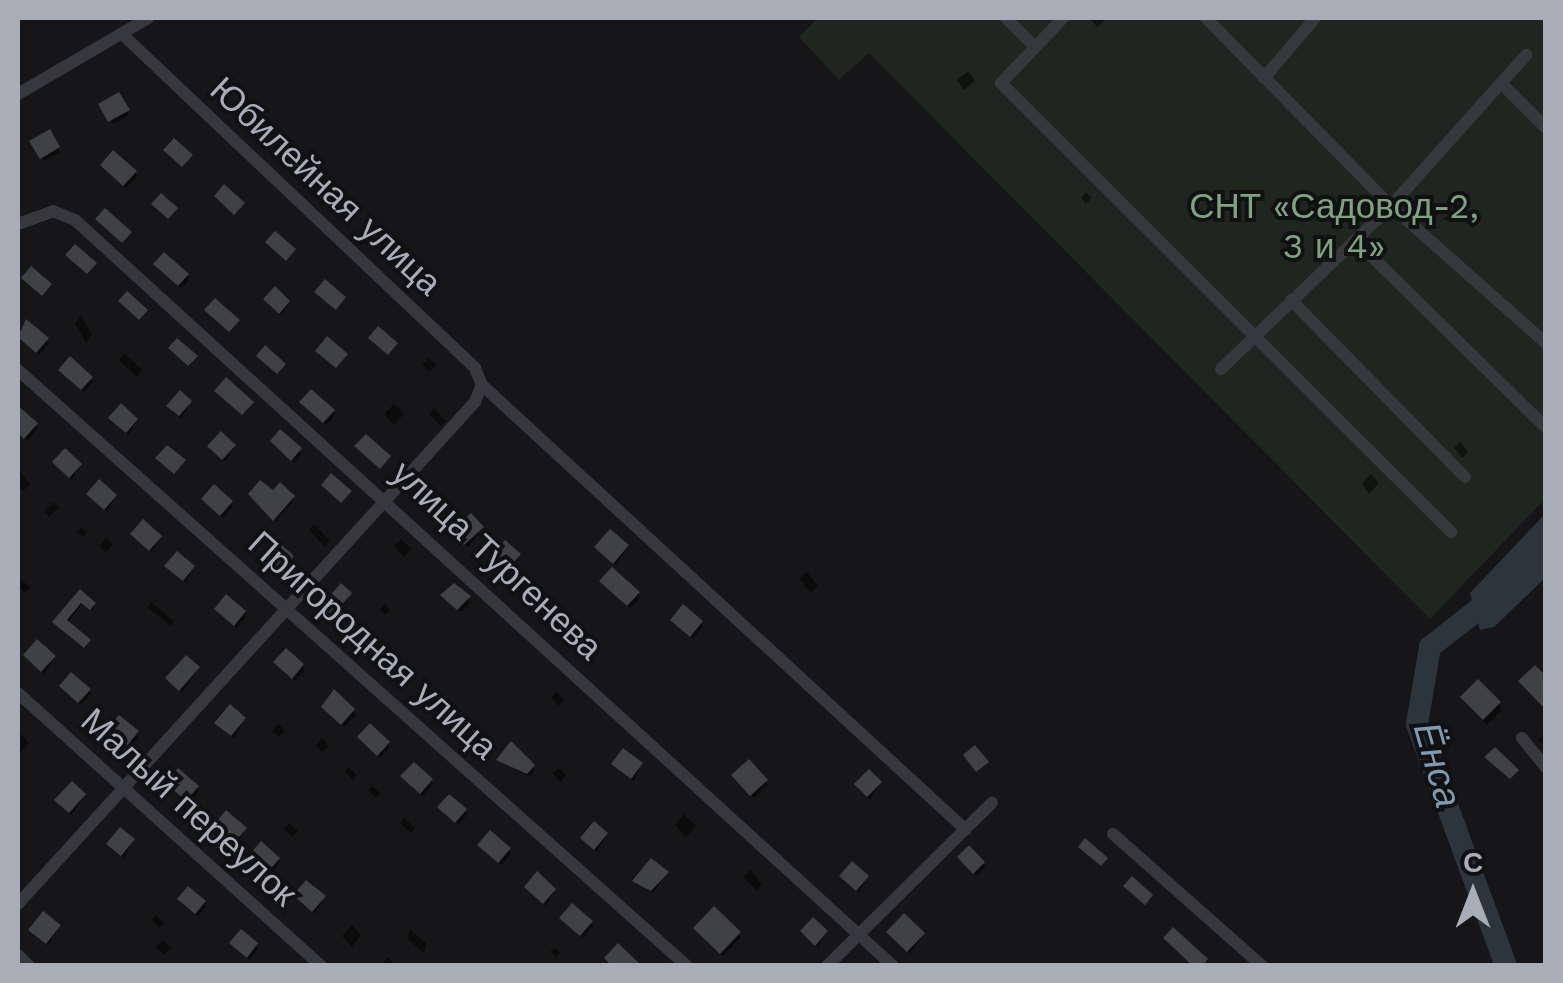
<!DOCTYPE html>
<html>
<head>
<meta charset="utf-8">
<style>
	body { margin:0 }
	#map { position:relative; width:1563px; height:983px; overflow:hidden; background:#161618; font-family:"Work Sans",sans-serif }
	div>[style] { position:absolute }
	.green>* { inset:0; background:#1e261f }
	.water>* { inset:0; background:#2c353c }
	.shadow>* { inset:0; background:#0007 }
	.river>* { height:22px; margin:-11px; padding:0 11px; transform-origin:11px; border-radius:11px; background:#2c353c }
	.building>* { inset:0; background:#404145 }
	.minor>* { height:12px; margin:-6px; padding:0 6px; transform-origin:6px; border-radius:6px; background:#37383d }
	span { translate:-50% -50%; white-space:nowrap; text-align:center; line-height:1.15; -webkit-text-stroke:8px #111113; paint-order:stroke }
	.street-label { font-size:35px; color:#a8adb8 }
	.park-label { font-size:35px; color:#7fa381 }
	.water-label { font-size:38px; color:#7f9bb3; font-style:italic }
	.frame { position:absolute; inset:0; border:20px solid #a8adb8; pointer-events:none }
	.north { position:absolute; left:1423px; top:843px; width:100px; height:100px; -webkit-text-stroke:8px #111113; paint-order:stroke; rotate:0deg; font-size:28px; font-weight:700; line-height:40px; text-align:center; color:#a8adb8 }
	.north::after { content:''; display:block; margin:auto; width:35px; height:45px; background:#a8adb8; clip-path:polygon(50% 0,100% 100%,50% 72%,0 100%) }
</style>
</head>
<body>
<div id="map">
	<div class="green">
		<div style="clip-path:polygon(818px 18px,1545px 18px,1545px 499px,1430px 619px,869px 53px,839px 80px,799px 37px)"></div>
	</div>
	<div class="water">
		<div style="clip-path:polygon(1545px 514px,1545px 578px,1494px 627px,1480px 630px,1470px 593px)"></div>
	</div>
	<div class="shadow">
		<div style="clip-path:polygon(1089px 18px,1108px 18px,1097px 27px)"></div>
		<div style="clip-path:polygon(968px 71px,975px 81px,964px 90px,957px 80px)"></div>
		<div style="clip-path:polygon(118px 95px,129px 115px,113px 124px,102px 104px)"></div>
		<div style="clip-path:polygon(49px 133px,60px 152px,44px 161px,33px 142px)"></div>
		<div style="clip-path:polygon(105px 169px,135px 172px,137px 176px,126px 188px)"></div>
		<div style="clip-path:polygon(1086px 192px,1092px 198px,1086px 204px,1081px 198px)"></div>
		<div style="clip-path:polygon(158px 268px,187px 276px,189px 280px,181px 289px)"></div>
		<div style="clip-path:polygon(289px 302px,282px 316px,268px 304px)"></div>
		<div style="clip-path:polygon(81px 315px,92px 335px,86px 343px,75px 323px)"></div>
		<div style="clip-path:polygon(26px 322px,49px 344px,39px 355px,18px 336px)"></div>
		<div style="clip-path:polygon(125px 353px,142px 370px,137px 377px,119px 360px)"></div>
		<div style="clip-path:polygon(429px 358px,436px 365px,430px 372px,422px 365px)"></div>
		<div style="clip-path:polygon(63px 374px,91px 378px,93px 382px,84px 392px)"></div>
		<div style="clip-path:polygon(190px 402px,182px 419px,171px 410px)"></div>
		<div style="clip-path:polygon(394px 404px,404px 414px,394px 425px,384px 414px)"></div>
		<div style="clip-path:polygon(305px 407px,333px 411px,335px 415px,326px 425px)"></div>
		<div style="clip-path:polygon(434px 408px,446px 421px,441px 426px,429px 414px)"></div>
		<div style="clip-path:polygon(20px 411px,38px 428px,27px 441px,18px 433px)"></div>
		<div style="clip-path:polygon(137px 420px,129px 435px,113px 422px)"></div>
		<div style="clip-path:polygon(281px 433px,302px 454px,294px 463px,275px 446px)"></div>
		<div style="clip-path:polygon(1460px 442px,1468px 452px,1462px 458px,1454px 448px)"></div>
		<div style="clip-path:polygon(234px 447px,225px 462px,212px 450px)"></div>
		<div style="clip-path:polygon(80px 465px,72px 480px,57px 466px)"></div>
		<div style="clip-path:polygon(18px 469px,31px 484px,23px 491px,18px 485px)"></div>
		<div style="clip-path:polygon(1371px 474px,1379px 483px,1369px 494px,1362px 484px)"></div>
		<div style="clip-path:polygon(273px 494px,295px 499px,276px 521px,252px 496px)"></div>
		<div style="clip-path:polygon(115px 497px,107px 512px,91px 498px)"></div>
		<div style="clip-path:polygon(53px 502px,59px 507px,49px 517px,44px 512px)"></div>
		<div style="clip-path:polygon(206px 503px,231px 503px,233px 507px,223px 518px)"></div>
		<div style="clip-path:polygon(314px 524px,330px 541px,325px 547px,309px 530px)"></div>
		<div style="clip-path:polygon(81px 527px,87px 532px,83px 537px,77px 532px)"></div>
		<div style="clip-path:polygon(482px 528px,468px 548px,456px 536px)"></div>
		<div style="clip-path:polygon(160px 537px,152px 553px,136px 538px)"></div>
		<div style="clip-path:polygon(106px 538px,113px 544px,106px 552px,99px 546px)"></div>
		<div style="clip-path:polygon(401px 539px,411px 549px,404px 557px,394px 546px)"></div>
		<div style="clip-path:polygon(627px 547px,616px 566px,599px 551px)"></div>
		<div style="clip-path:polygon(519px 555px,508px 574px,495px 562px)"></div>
		<div style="clip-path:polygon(292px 558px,285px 573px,269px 560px)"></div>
		<div style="clip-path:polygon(193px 568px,186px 583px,170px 570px)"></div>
		<div style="clip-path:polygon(807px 572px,818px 586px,811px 593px,799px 579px)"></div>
		<div style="clip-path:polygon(18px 577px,30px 587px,25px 593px,18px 587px)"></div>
		<div style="clip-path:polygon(605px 585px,638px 594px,640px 598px,630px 608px)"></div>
		<div style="clip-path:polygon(454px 586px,472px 602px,461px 612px,445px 599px)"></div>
		<div style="clip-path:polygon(80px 592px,95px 606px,92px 611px,83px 603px,67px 623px,89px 641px,86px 648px,57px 625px)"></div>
		<div style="clip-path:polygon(350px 594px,335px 618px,326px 610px)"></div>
		<div style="clip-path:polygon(151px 602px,174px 621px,171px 626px,148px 608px)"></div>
		<div style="clip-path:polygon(385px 604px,390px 610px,385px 615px,380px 609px)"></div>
		<div style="clip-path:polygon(219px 613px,244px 613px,246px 616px,237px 628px)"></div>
		<div style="clip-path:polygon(673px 621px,701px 622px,703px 626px,693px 639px)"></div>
		<div style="clip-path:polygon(54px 658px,44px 674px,28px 659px)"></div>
		<div style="clip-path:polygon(279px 666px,302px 666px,305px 670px,295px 681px)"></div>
		<div style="clip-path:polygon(198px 669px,182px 693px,170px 682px)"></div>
		<div style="clip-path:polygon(64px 690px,89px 690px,91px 694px,81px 705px)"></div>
		<div style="clip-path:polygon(557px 691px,564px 700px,559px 706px,551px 698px)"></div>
		<div style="clip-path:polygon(334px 693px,356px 715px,344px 727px,326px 711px)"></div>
		<div style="clip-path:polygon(1467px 704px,1499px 704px,1502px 710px,1487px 725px)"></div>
		<div style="clip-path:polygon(244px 719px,234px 739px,220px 727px)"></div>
		<div style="clip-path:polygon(278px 724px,285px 730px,279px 737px,272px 731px)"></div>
		<div style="clip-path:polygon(110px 730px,137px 733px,139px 737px,130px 748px)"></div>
		<div style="clip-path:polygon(18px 731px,29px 743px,18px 755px)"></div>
		<div style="clip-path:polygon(1543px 735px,1546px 737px,1546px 749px,1539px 739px)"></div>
		<div style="clip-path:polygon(322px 738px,329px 746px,322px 752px,316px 745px)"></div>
		<div style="clip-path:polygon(362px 741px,388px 743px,390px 747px,380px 758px)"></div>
		<div style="clip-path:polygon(499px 760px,533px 766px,535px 770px,529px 777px)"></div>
		<div style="clip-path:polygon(749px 763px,768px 785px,754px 798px,737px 779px)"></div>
		<div style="clip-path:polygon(641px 764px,634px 781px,616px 768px)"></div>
		<div style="clip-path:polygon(349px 767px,357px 775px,353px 780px,345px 772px)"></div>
		<div style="clip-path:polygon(558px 768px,566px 775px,561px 782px,553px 774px)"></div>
		<div style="clip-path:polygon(406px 780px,431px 781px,433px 784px,423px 796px)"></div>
		<div style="clip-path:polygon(880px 784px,870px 800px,859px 789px)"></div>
		<div style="clip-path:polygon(372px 786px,380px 793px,376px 798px,368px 790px)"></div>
		<div style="clip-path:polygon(171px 787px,197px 788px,199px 791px,189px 803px)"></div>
		<div style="clip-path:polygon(84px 796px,72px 815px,60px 804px)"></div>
		<div style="clip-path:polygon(442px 811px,465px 811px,467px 815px,458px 825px)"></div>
		<div style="clip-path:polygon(684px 814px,696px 826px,686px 837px,675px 825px)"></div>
		<div style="clip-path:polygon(404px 818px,415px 828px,411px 833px,400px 823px)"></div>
		<div style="clip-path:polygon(289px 823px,298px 831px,293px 837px,284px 829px)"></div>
		<div style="clip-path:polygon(245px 829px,237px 845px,218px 830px)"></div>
		<div style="clip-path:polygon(606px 835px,597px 852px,585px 842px)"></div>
		<div style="clip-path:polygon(133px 841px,124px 858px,111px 848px)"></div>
		<div style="clip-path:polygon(482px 849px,509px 850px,511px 854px,501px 865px)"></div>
		<div style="clip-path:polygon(254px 859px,278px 859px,280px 863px,271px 874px)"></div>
		<div style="clip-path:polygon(962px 862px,983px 863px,986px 867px,977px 876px)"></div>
		<div style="clip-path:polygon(750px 869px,762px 885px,757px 891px,743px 877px)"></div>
		<div style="clip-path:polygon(667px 873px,653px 893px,635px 881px)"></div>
		<div style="clip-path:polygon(867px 877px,859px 893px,844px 880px)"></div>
		<div style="clip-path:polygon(554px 890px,546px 906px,529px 891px)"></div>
		<div style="clip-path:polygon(324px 898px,315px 914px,298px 899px)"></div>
		<div style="clip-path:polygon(182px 903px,204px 903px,206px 907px,198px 916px)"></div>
		<div style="clip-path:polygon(156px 915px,164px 923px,160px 928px,152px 920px)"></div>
		<div style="clip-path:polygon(564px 922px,591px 922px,593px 926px,583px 938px)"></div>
		<div style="clip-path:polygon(352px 925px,361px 935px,352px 947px,342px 936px)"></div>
		<div style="clip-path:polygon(59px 927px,48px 946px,31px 930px)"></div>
		<div style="clip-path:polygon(410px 930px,426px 943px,424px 953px,407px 939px)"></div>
		<div style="clip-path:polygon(698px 932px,739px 933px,741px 937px,723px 956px)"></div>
		<div style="clip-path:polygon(826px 933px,818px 948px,805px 935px)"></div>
		<div style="clip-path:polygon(923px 935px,910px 954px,892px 936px)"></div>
		<div style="clip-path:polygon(162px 940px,171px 947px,165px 955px,156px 947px)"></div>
		<div style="clip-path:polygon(232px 944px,256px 945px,258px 949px,249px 960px)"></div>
		<div style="clip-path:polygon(555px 947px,560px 953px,556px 957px,550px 952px)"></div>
		<div style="clip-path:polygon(387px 957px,397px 966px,380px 966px)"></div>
	</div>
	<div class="river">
		<div style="left:1494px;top:597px;width:81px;rotate:142deg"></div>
		<div style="left:1430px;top:647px;width:78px;rotate:99.6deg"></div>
		<div style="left:1417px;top:724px;width:258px;rotate:69.8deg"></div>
	</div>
	<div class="building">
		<div style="clip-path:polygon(119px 92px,130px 110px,108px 122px,98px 104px)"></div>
		<div style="clip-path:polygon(50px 129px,60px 147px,40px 159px,29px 141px)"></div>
		<div style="clip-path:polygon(174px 138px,193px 155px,182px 167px,163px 150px)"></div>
		<div style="clip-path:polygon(113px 150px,137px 171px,123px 186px,100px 165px)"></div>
		<div style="clip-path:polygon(224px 184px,245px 203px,234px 215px,214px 196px)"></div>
		<div style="clip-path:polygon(161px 193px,178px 208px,168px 219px,151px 204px)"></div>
		<div style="clip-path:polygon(105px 208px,132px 232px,122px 243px,95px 219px)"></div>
		<div style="clip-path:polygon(275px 231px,296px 249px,286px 261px,265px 242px)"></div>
		<div style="clip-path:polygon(75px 244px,97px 263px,87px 274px,65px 255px)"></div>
		<div style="clip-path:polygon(164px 252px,189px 274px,178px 286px,153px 264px)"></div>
		<div style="clip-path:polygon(31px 266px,52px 284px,42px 296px,21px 278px)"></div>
		<div style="clip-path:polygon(325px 279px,346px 297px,336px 310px,314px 292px)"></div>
		<div style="clip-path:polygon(275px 286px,290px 301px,279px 314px,263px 299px)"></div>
		<div style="clip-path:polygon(127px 291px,148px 310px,139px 320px,118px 301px)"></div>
		<div style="clip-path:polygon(215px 298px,240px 320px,229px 332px,204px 310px)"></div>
		<div style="clip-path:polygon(26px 319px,49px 338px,36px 353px,18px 337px)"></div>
		<div style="clip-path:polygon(378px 326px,398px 343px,388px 355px,368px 338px)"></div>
		<div style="clip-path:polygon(327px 336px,348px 354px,336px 368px,315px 351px)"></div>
		<div style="clip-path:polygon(177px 338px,198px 356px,188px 366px,168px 348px)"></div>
		<div style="clip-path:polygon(265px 345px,286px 364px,277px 374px,256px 356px)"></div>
		<div style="clip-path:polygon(70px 356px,93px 377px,81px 390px,58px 370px)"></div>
		<div style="clip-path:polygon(226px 377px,254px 402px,242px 415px,214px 391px)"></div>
		<div style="clip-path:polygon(311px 389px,335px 410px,323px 423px,299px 402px)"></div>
		<div style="clip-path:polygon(180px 390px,192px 401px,179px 416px,166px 406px)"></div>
		<div style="clip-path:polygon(121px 403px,138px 419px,126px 433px,108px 418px)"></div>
		<div style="clip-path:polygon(18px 406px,38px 423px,24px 439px,18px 433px)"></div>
		<div style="clip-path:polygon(280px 429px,302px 448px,291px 461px,270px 441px)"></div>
		<div style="clip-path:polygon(221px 431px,236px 445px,222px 460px,207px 446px)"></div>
		<div style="clip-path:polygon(366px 434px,391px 456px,380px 469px,354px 446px)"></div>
		<div style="clip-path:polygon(167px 445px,186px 460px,174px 474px,155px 458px)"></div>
		<div style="clip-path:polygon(65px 448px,82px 464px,69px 478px,52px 462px)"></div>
		<div style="clip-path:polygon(331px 473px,352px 491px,341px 503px,321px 485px)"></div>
		<div style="clip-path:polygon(99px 479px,117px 495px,104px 510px,86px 494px)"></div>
		<div style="clip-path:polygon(260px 480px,273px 490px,280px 482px,295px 496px,273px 521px,248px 494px)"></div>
		<div style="clip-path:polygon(214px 484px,233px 501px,220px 516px,201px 499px)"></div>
		<div style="clip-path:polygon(471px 513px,484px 527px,464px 545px,451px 531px)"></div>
		<div style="clip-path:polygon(143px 519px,162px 536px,149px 551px,130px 534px)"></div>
		<div style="clip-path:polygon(610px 529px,629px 545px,613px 564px,594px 547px)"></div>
		<div style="clip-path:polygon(505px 540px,521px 554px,505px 572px,489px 558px)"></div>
		<div style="clip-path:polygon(277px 541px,294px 556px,282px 571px,264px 556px)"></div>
		<div style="clip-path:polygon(177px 551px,195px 566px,183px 581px,164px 566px)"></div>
		<div style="clip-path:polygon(612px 567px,640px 592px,627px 606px,599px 581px)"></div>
		<div style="clip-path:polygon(341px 583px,352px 593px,332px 616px,321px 606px)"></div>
		<div style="clip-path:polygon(454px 583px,471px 596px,457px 610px,440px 595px)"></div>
		<div style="clip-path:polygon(80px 589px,96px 603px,90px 610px,81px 603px,67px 620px,91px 640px,84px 648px,52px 622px)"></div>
		<div style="clip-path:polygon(226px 594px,246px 611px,234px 626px,214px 609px)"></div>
		<div style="clip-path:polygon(683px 604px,703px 621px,690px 637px,670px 620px)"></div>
		<div style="clip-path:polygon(37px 639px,56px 656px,41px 672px,23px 655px)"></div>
		<div style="clip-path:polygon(286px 648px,304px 664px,292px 679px,273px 662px)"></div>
		<div style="clip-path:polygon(186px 655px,200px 667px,179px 691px,165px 678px)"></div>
		<div style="clip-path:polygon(1535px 665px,1546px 676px,1546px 710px,1518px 681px)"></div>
		<div style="clip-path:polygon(71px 672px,91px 689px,78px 703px,59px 686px)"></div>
		<div style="clip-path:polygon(1478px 679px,1501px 702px,1483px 720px,1460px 697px)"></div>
		<div style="clip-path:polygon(334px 689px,355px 709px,341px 725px,321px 707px)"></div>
		<div style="clip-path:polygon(230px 704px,246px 718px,231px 736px,214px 723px)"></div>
		<div style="clip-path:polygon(119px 715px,139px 731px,127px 746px,107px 729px)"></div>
		<div style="clip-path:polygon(370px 723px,390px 742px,377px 756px,357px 737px)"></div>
		<div style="clip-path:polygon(511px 741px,535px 765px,527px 774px,496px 760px)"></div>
		<div style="clip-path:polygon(975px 745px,989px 762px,976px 772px,963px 755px)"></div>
		<div style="clip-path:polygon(1495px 747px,1519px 770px,1510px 779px,1484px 757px)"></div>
		<div style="clip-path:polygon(623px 748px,643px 763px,631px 779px,611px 764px)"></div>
		<div style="clip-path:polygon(749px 759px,768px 780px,750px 796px,731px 775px)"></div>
		<div style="clip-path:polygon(414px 762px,433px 779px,420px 794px,400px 776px)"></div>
		<div style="clip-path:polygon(178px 768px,199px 786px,186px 801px,166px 783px)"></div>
		<div style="clip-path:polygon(869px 769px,882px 782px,867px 797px,854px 784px)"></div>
		<div style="clip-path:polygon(72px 781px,86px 794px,69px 813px,54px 800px)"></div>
		<div style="clip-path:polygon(449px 794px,467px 809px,455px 823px,437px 807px)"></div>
		<div style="clip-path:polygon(226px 810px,247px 828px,234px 843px,213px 826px)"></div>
		<div style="clip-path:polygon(594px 821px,608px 833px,594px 850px,580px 838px)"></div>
		<div style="clip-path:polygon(120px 827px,135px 839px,121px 856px,106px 844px)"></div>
		<div style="clip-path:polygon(490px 830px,511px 848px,498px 863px,477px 845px)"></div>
		<div style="clip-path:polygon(1085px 838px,1108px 858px,1101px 866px,1078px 847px)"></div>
		<div style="clip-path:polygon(261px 841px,280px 858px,268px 872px,249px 855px)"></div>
		<div style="clip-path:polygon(969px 845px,985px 862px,973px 874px,957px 857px)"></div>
		<div style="clip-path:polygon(651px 858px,669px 872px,651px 891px,632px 881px)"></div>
		<div style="clip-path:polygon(852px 861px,869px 876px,856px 891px,839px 876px)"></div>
		<div style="clip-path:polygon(537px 871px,556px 889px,543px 904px,524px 887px)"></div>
		<div style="clip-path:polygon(1132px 876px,1153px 895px,1145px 905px,1123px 886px)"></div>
		<div style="clip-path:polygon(306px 880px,326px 896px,312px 912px,293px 895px)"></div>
		<div style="clip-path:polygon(188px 886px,206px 901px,195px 914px,177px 899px)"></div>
		<div style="clip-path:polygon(572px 903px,593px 921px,580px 936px,559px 918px)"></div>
		<div style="clip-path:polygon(714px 906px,741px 932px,720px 954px,693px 928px)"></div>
		<div style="clip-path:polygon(43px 911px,61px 925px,46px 944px,28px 930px)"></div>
		<div style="clip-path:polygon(904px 913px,925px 933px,907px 952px,886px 932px)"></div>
		<div style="clip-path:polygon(813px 917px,828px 931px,815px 946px,800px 931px)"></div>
		<div style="clip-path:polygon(1173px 927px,1208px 959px,1202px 966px,1193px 966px,1163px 938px)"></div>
		<div style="clip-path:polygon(241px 929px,258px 943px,247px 958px,229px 943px)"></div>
		<div style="clip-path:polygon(618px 943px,642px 966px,612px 966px,604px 958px)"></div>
	</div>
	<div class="minor">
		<div style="left:1006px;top:18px;width:41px;rotate:45deg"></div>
		<div style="left:1063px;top:18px;width:90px;rotate:133.6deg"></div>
		<div style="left:1001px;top:83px;width:636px;rotate:44.94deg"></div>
		<div style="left:1206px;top:18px;width:264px;rotate:45.5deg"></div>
		<div style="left:1391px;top:206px;width:207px;rotate:41.5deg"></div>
		<div style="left:122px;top:34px;width:486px;rotate:43.4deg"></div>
		<div style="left:475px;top:368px;width:18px;rotate:68deg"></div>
		<div style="left:482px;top:385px;width:657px;rotate:42.6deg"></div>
		<div style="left:1264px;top:78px;width:79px;rotate:-49.6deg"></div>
		<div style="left:1501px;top:83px;width:38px;rotate:-48deg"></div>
		<div style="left:18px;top:94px;width:151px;rotate:-30.3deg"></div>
		<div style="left:18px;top:224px;width:37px;rotate:-20deg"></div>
		<div style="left:53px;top:211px;width:24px;rotate:22deg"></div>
		<div style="left:75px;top:220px;width:1107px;rotate:42.36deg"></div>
		<div style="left:1355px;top:240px;width:268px;rotate:44.5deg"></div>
		<div style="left:1291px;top:300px;width:248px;rotate:45.5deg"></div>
		<div style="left:1221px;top:369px;width:236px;rotate:-43.8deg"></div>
		<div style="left:1391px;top:206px;width:165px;rotate:-48.2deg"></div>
		<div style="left:1501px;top:83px;width:64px;rotate:45deg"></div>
		<div style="left:18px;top:370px;width:896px;rotate:41.7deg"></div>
		<div style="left:18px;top:693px;width:408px;rotate:42deg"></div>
		<div style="left:1522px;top:738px;width:38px;rotate:51deg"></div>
		<div style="left:1113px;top:834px;width:199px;rotate:41.5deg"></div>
		<div style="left:18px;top:904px;width:679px;rotate:-47.69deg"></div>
		<div style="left:475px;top:402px;width:18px;rotate:-68deg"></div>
		<div style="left:18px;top:955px;width:16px;rotate:45deg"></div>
		<div style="left:827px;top:966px;width:232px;rotate:-44.7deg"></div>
	</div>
	<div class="street-label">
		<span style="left:326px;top:186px;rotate:43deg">Юбилейная улица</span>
		<span style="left:497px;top:560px;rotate:43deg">улица Тургенева</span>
		<span style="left:373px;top:645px;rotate:42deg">Пригородная улица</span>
		<span style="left:189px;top:807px;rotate:42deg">Малый переулок</span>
	</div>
	<div class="park-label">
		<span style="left:1334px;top:226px">СНТ «Садовод-2,<br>3 и 4»</span>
	</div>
	<div class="water-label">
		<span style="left:1437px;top:765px;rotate:74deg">Ёнса</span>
	</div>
	<div class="frame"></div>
	<div class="north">С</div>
</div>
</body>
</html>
